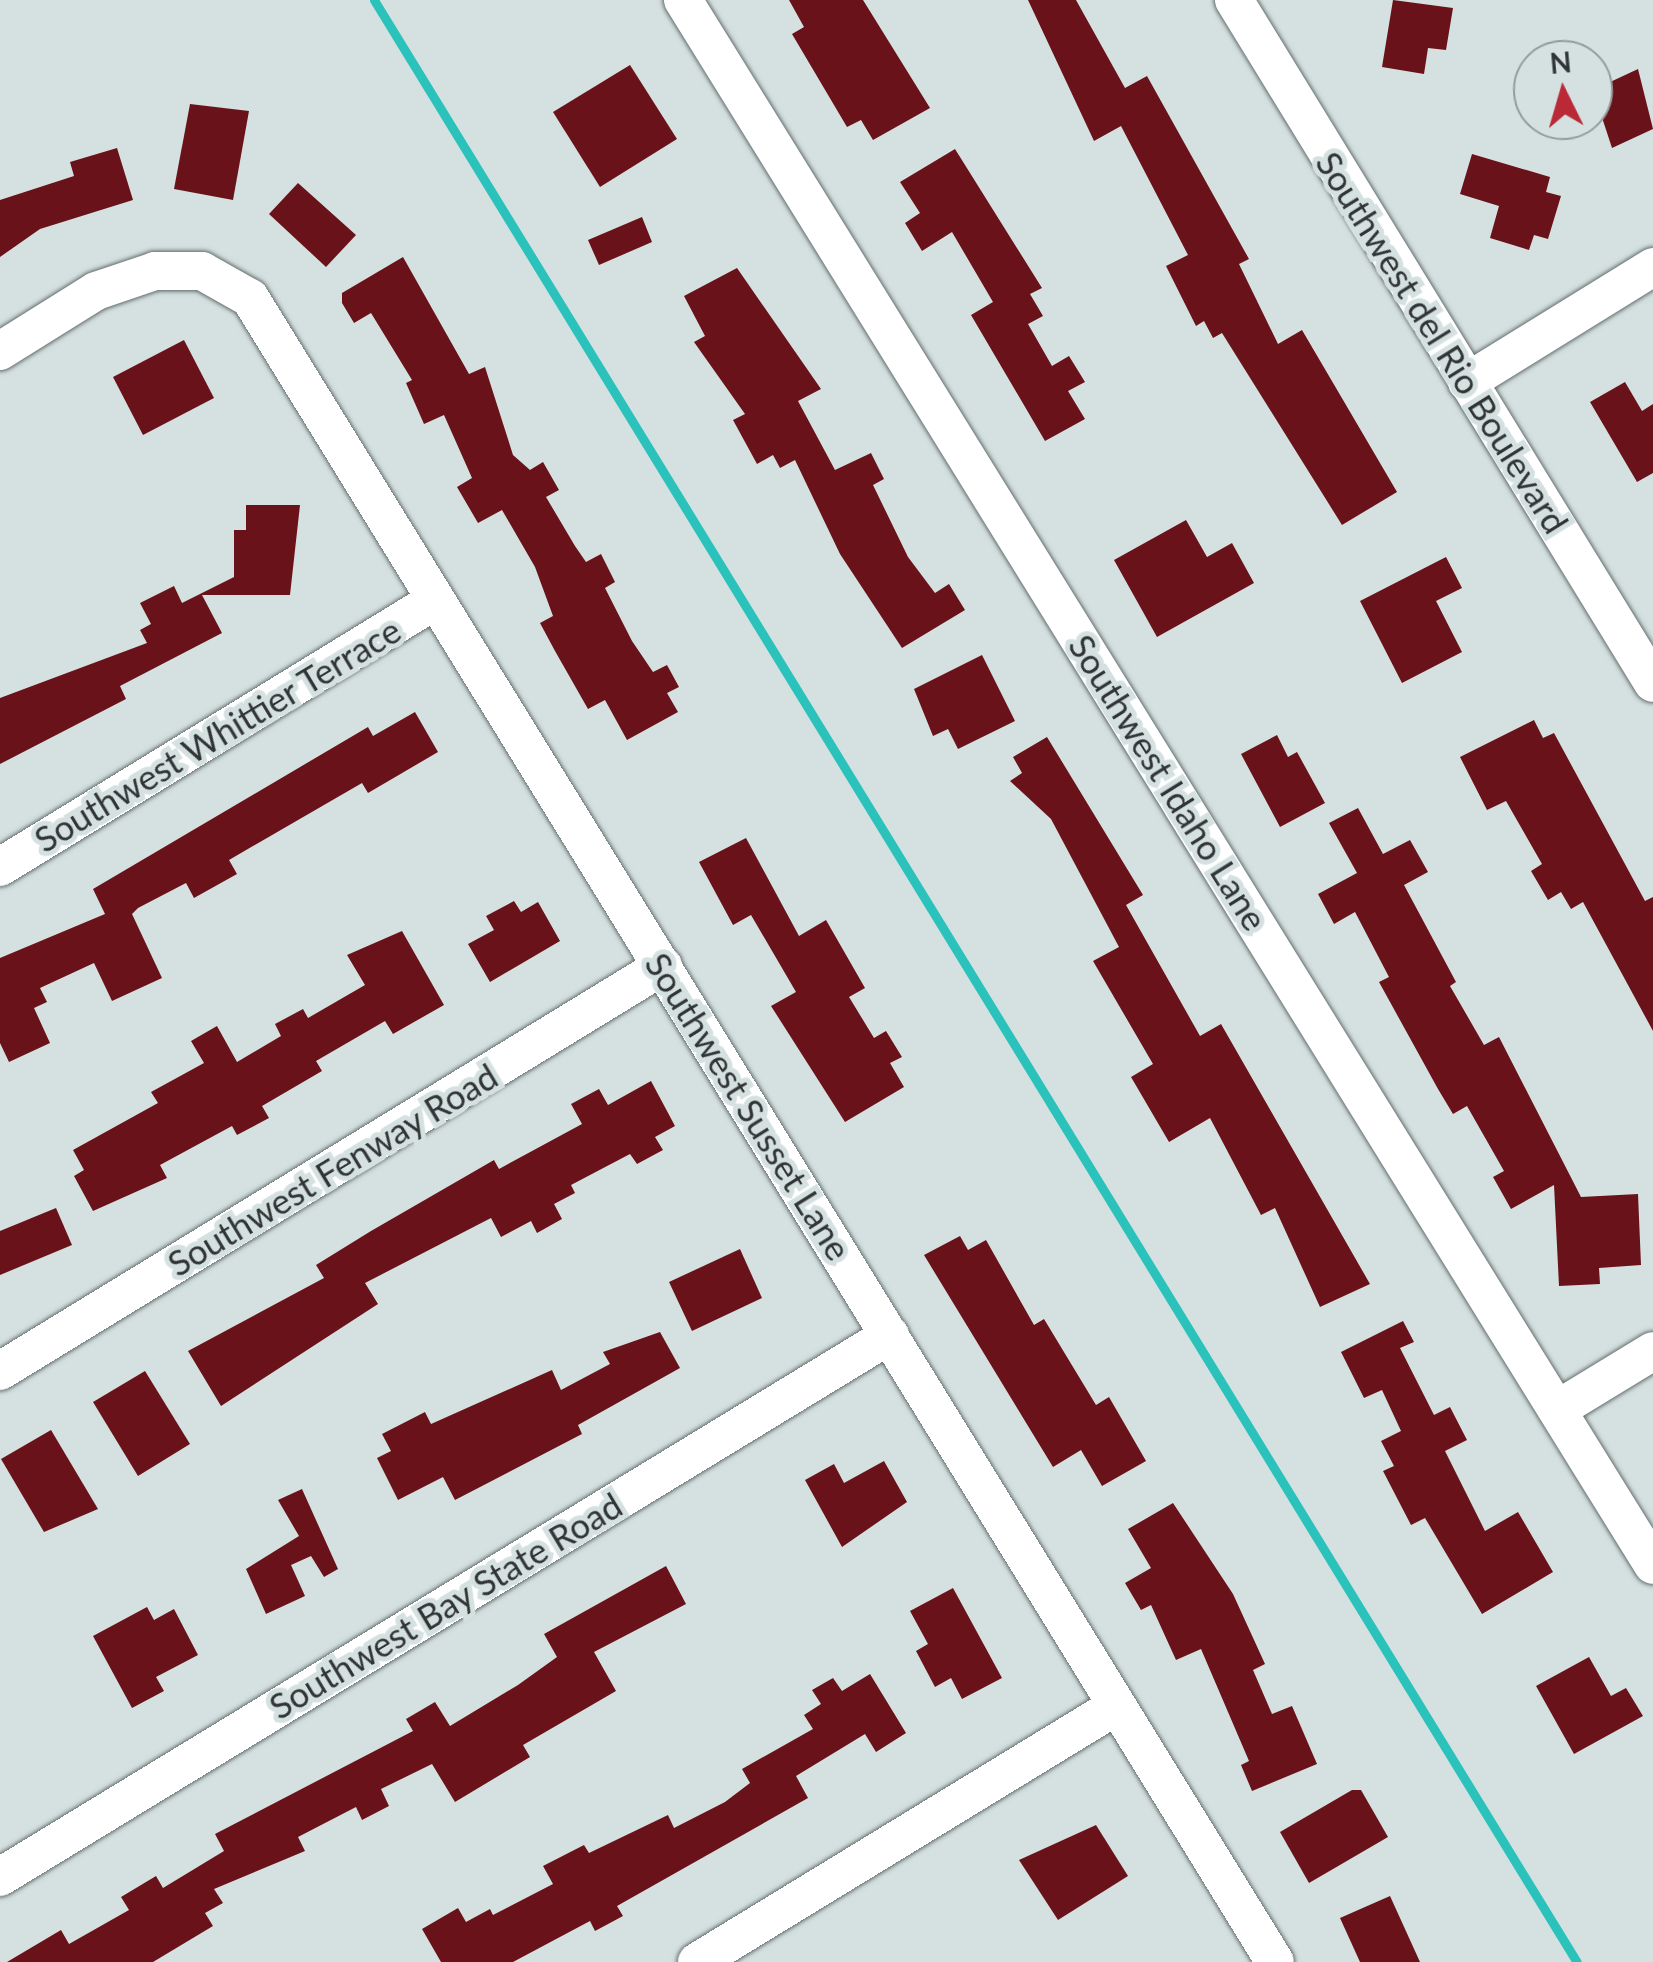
<!DOCTYPE html>
<html>
<head>
<meta charset="utf-8">
<style>
	body { margin:0 }
	#map { position:relative; width:1653px; height:1962px; overflow:hidden; background:#d5e1e0; font-family:Lato,sans-serif }
	div>[style] { position:absolute }
	.stream>* { height:9px; margin:-4.5px; padding:0 4.5px; transform-origin:4.5px; border-radius:4.5px; background:#2ac2bb }
	.building>* { inset:0; background:#69121a }
	.roads { filter:drop-shadow(0 0 2px #646e6e) drop-shadow(0 0 2px #646e6e) }
	.minor>* { height:38px; margin:-19px; padding:0 19px; transform-origin:19px; border-radius:19px; background:#fff }
	span { translate:-50% -50%; white-space:nowrap; text-align:center; line-height:1.15; -webkit-text-stroke:10px #d5e1e0; paint-order:stroke }
	.street-label { font-size:35px; color:#303434 }
	.north { position:absolute; left:1513px; top:40px; width:100px; height:100px; box-sizing:border-box; background:#d5e1e0; border:2px solid #939c9b; border-radius:50%; rotate:355deg; font-size:28px; font-weight:700; line-height:40px; text-align:center; color:#303434 }
	.north::after { content:''; display:block; margin:auto; width:35px; height:45px; background:#ba2a36; clip-path:polygon(50% 0,100% 100%,50% 72%,0 100%) }
</style>
</head>
<body>
<div id="map">
	<div class="stream">
		<div style="left:374px;top:0;width:2301px;rotate:58.49deg"></div>
	</div>
	<div class="building">
		<div style="clip-path:polygon(789px 0,863px 0,930px 108px,873px 140px,861px 120px,847px 127px,792px 34px,804px 27px)"></div>
		<div style="clip-path:polygon(1028px 0,1076px 0,1125px 88px,1147px 76px,1249px 259px,1239px 264px,1278px 344px,1302px 330px,1397px 492px,1342px 525px,1222px 333px,1213px 338px,1204px 321px,1196px 326px,1166px 266px,1188px 255px,1121px 126px,1094px 141px)"></div>
		<div style="clip-path:polygon(1393px 0,1453px 8px,1446px 50px,1428px 48px,1424px 74px,1382px 67px)"></div>
		<div style="clip-path:polygon(630px 65px,677px 139px,600px 187px,553px 112px)"></div>
		<div style="clip-path:polygon(1638px 69px,1653px 129px,1612px 148px,1593px 90px)"></div>
		<div style="clip-path:polygon(190px 104px,249px 111px,233px 200px,174px 189px)"></div>
		<div style="clip-path:polygon(117px 148px,133px 200px,40px 229px,0 257px,0 200px,74px 176px,70px 162px)"></div>
		<div style="clip-path:polygon(955px 149px,1042px 288px,1030px 294px,1043px 316px,1028px 324px,1052px 366px,1069px 356px,1085px 382px,1068px 391px,1085px 419px,1045px 441px,971px 315px,993px 302px,952px 232px,922px 251px,905px 223px,920px 213px,900px 182px)"></div>
		<div style="clip-path:polygon(1472px 154px,1550px 177px,1546px 192px,1561px 196px,1548px 239px,1534px 235px,1529px 250px,1490px 238px,1499px 206px,1460px 194px)"></div>
		<div style="clip-path:polygon(298px 183px,356px 235px,326px 267px,269px 214px)"></div>
		<div style="clip-path:polygon(642px 217px,652px 242px,599px 265px,588px 240px)"></div>
		<div style="clip-path:polygon(403px 257px,469px 374px,485px 367px,513px 455px,530px 470px,543px 462px,559px 490px,546px 497px,575px 546px,586px 562px,601px 554px,615px 582px,605px 588px,632px 641px,653px 672px,667px 665px,679px 687px,667px 693px,678px 712px,627px 740px,605px 700px,588px 709px,555px 651px,540px 623px,553px 616px,535px 567px,502px 510px,478px 523px,457px 487px,472px 478px,444px 415px,424px 424px,406px 383px,412px 380px,371px 313px,354px 323px,342px 303px,342px 293px)"></div>
		<div style="clip-path:polygon(737px 268px,821px 389px,798px 401px,835px 470px,871px 453px,884px 479px,873px 485px,908px 557px,935px 593px,949px 584px,965px 610px,902px 648px,840px 554px,795px 460px,780px 468px,773px 455px,757px 464px,733px 420px,745px 414px,694px 342px,705px 336px,684px 296px)"></div>
		<div style="clip-path:polygon(184px 340px,214px 398px,143px 435px,113px 377px)"></div>
		<div style="clip-path:polygon(1625px 382px,1642px 411px,1653px 404px,1653px 473px,1637px 482px,1590px 402px)"></div>
		<div style="clip-path:polygon(246px 505px,300px 505px,290px 595px,202px 595px,222px 633px,120px 686px,126px 699px,0 764px,0 698px,147px 643px,140px 630px,151px 624px,140px 603px,174px 586px,182px 603px,234px 577px,234px 530px,246px 530px)"></div>
		<div style="clip-path:polygon(1186px 520px,1207px 557px,1232px 543px,1254px 583px,1157px 637px,1114px 560px)"></div>
		<div style="clip-path:polygon(1446px 557px,1462px 588px,1436px 601px,1462px 652px,1402px 683px,1360px 601px)"></div>
		<div style="clip-path:polygon(982px 655px,1015px 721px,958px 749px,948px 729px,933px 736px,914px 689px)"></div>
		<div style="clip-path:polygon(415px 712px,438px 752px,368px 793px,362px 783px,229px 860px,237px 874px,194px 898px,186px 883px,138px 908px,132px 914px,162px 978px,112px 1001px,94px 963px,40px 988px,47px 1002px,34px 1008px,50px 1043px,9px 1062px,0 1043px,0 958px,105px 914px,93px 889px,368px 727px,373px 736px)"></div>
		<div style="clip-path:polygon(1534px 720px,1543px 738px,1554px 733px,1645px 901px,1653px 897px,1653px 1031px,1583px 902px,1571px 909px,1561px 892px,1548px 900px,1531px 871px,1542px 864px,1506px 801px,1487px 810px,1460px 757px)"></div>
		<div style="clip-path:polygon(1277px 735px,1288px 757px,1297px 752px,1325px 803px,1280px 827px,1241px 754px)"></div>
		<div style="clip-path:polygon(1047px 737px,1143px 895px,1126px 905px,1200px 1036px,1221px 1024px,1370px 1284px,1320px 1307px,1275px 1208px,1261px 1215px,1210px 1118px,1169px 1142px,1131px 1077px,1153px 1064px,1093px 961px,1119px 947px,1051px 819px,1010px 781px,1022px 773px,1013px 757px)"></div>
		<div style="clip-path:polygon(1358px 808px,1383px 854px,1410px 840px,1428px 872px,1404px 885px,1456px 982px,1450px 986px,1484px 1045px,1499px 1037px,1581px 1197px,1638px 1194px,1641px 1265px,1599px 1268px,1600px 1284px,1559px 1286px,1554px 1185px,1511px 1209px,1493px 1177px,1504px 1171px,1467px 1106px,1453px 1114px,1438px 1089px,1379px 982px,1389px 977px,1355px 912px,1334px 924px,1318px 894px,1357px 873px,1329px 823px)"></div>
		<div style="clip-path:polygon(746px 838px,799px 936px,826px 920px,865px 988px,849px 997px,874px 1038px,886px 1031px,902px 1057px,890px 1063px,904px 1087px,845px 1122px,771px 1006px,796px 992px,751px 915px,733px 925px,699px 862px)"></div>
		<div style="clip-path:polygon(514px 901px,521px 912px,538px 902px,560px 941px,490px 982px,468px 944px,494px 930px,486px 916px)"></div>
		<div style="clip-path:polygon(402px 931px,444px 1005px,393px 1034px,385px 1021px,316px 1061px,322px 1071px,262px 1106px,269px 1118px,237px 1135px,232px 1126px,160px 1165px,167px 1178px,93px 1211px,74px 1176px,84px 1170px,73px 1150px,158px 1103px,151px 1092px,204px 1063px,191px 1041px,217px 1026px,237px 1062px,281px 1036px,275px 1024px,303px 1009px,308px 1018px,365px 985px,347px 955px)"></div>
		<div style="clip-path:polygon(651px 1081px,675px 1126px,655px 1137px,663px 1150px,637px 1164px,630px 1154px,571px 1185px,575px 1193px,554px 1204px,562px 1219px,537px 1233px,531px 1221px,501px 1237px,491px 1218px,365px 1283px,378px 1304px,221px 1406px,188px 1351px,324px 1278px,316px 1265px,371px 1231px,494px 1160px,499px 1169px,582px 1124px,571px 1104px,599px 1089px,608px 1105px)"></div>
		<div style="clip-path:polygon(56px 1208px,72px 1245px,0 1275px,0 1231px)"></div>
		<div style="clip-path:polygon(960px 1236px,968px 1250px,986px 1240px,1034px 1325px,1044px 1319px,1096px 1405px,1109px 1397px,1146px 1461px,1102px 1486px,1081px 1450px,1053px 1467px,924px 1255px)"></div>
		<div style="clip-path:polygon(740px 1249px,762px 1298px,692px 1331px,669px 1282px)"></div>
		<div style="clip-path:polygon(1403px 1321px,1414px 1342px,1400px 1348px,1434px 1415px,1450px 1407px,1467px 1440px,1445px 1451px,1485px 1531px,1518px 1512px,1553px 1572px,1482px 1614px,1425px 1518px,1411px 1525px,1383px 1471px,1394px 1466px,1381px 1441px,1401px 1431px,1382px 1390px,1364px 1398px,1341px 1352px)"></div>
		<div style="clip-path:polygon(660px 1332px,680px 1368px,578px 1425px,582px 1434px,455px 1500px,443px 1477px,398px 1500px,377px 1458px,391px 1451px,382px 1434px,425px 1412px,431px 1424px,552px 1370px,561px 1390px,610px 1364px,603px 1352px)"></div>
		<div style="clip-path:polygon(145px 1371px,190px 1444px,138px 1476px,93px 1402px)"></div>
		<div style="clip-path:polygon(51px 1430px,98px 1509px,44px 1532px,1px 1459px)"></div>
		<div style="clip-path:polygon(884px 1461px,907px 1502px,842px 1547px,805px 1480px,834px 1464px,844px 1483px)"></div>
		<div style="clip-path:polygon(302px 1489px,338px 1569px,324px 1577px,311px 1556px,291px 1565px,305px 1596px,266px 1614px,246px 1569px,299px 1536px,278px 1500px)"></div>
		<div style="clip-path:polygon(1173px 1503px,1233px 1594px,1265px 1664px,1253px 1670px,1272px 1714px,1292px 1706px,1317px 1764px,1252px 1791px,1241px 1765px,1249px 1761px,1201px 1649px,1176px 1660px,1151px 1605px,1141px 1610px,1125px 1583px,1151px 1568px,1128px 1529px)"></div>
		<div style="clip-path:polygon(666px 1566px,686px 1604px,594px 1652px,616px 1691px,523px 1745px,530px 1757px,455px 1802px,432px 1764px,381px 1789px,389px 1806px,362px 1820px,356px 1807px,298px 1837px,305px 1851px,214px 1889px,223px 1903px,205px 1913px,213px 1926px,153px 1962px,7px 1962px,61px 1930px,69px 1944px,129px 1910px,121px 1897px,156px 1876px,163px 1888px,224px 1851px,215px 1834px,413px 1731px,406px 1719px,435px 1702px,450px 1726px,518px 1685px,557px 1657px,544px 1634px)"></div>
		<div style="clip-path:polygon(953px 1588px,1002px 1678px,962px 1699px,951px 1678px,935px 1687px,916px 1651px,928px 1644px,910px 1611px)"></div>
		<div style="clip-path:polygon(147px 1607px,154px 1620px,174px 1609px,198px 1655px,156px 1677px,164px 1691px,132px 1708px,93px 1636px)"></div>
		<div style="clip-path:polygon(1589px 1657px,1611px 1696px,1626px 1688px,1643px 1716px,1574px 1754px,1536px 1686px)"></div>
		<div style="clip-path:polygon(870px 1674px,906px 1733px,876px 1752px,865px 1734px,796px 1776px,808px 1798px,617px 1906px,623px 1916px,595px 1931px,590px 1921px,513px 1962px,441px 1962px,422px 1929px,458px 1908px,466px 1922px,490px 1909px,493px 1915px,553px 1884px,543px 1866px,584px 1845px,589px 1853px,668px 1815px,674px 1828px,725px 1802px,750px 1783px,742px 1769px,813px 1729px,804px 1715px,821px 1704px,812px 1690px,833px 1678px,842px 1691px)"></div>
		<div style="clip-path:polygon(1352px 1790px,1361px 1790px,1388px 1837px,1309px 1883px,1280px 1832px)"></div>
		<div style="clip-path:polygon(1096px 1825px,1128px 1876px,1058px 1920px,1019px 1860px)"></div>
		<div style="clip-path:polygon(1390px 1896px,1420px 1962px,1360px 1962px,1340px 1918px)"></div>
	</div>
	<div class="roads">
		<div class="minor">
			<div style="left:683px;top:0;width:1841px;rotate:58.21deg"></div>
			<div style="left:1234px;top:0;width:801px;rotate:58.47deg"></div>
			<div style="left:0;top:351px;width:113px;rotate:-32deg"></div>
			<div style="left:96px;top:291px;width:62px;rotate:-18.7deg"></div>
			<div style="left:155px;top:271px;width:47px"></div>
			<div style="left:202px;top:271px;width:55px;rotate:29.4deg"></div>
			<div style="left:250px;top:298px;width:1954px;rotate:58.37deg"></div>
			<div style="left:1467px;top:382px;width:219px;rotate:-31.7deg"></div>
			<div style="left:0;top:867px;width:509px;rotate:-31.5deg"></div>
			<div style="left:0;top:1371px;width:777px;rotate:-31.42deg"></div>
			<div style="left:1558px;top:1409px;width:111px;rotate:-31.4deg"></div>
			<div style="left:0;top:1877px;width:1042px;rotate:-31.34deg"></div>
			<div style="left:697px;top:1962px;width:492px;rotate:-31.4deg"></div>
		</div>
	</div>
	<div class="street-label">
		<span style="left:1443px;top:342px;rotate:58deg">Southwest del Rio Boulevard</span>
		<span style="left:217px;top:734px;rotate:-31deg">Southwest Whittier Terrace</span>
		<span style="left:1169px;top:782px;rotate:58deg">Southwest Idaho Lane</span>
		<span style="left:749px;top:1106px;rotate:58deg">Southwest Susset Lane</span>
		<span style="left:332px;top:1169px;rotate:-31deg">Southwest Fenway Road</span>
		<span style="left:445px;top:1605px;rotate:-31deg">Southwest Bay State Road</span>
	</div>
	<div class="north">N</div>
</div>
</body>
</html>
